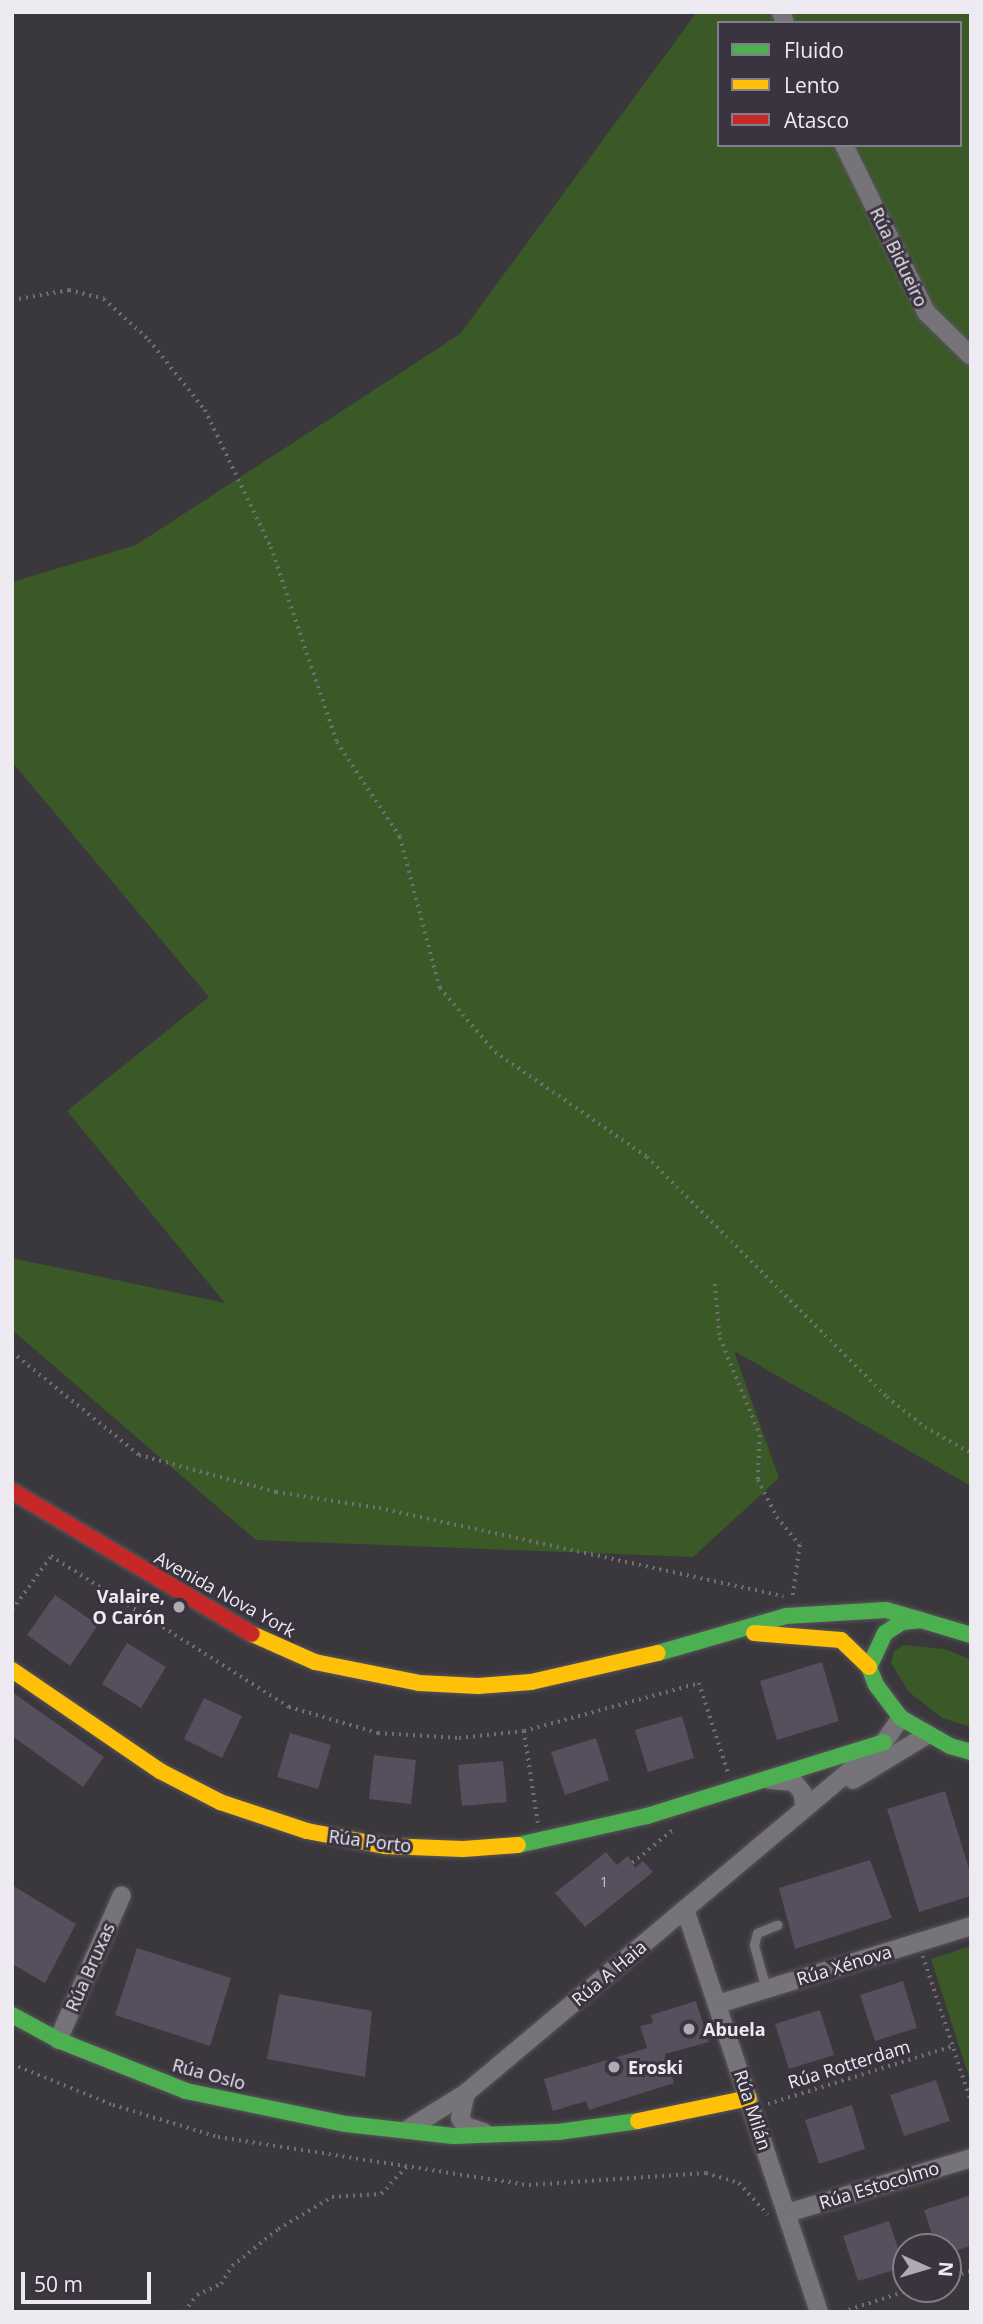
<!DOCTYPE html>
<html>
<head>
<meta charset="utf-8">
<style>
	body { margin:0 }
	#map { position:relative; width:983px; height:2324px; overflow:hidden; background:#3a373d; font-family:"Open Sans",sans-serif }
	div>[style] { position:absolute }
	.green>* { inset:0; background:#3a5927 }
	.building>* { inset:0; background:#574e5e }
	.path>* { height:3.5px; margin-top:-1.75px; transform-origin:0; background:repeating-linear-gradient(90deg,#716f73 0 2px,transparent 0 7px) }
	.roads { filter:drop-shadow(0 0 2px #575459) drop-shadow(0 0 2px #575459) }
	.lane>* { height:9px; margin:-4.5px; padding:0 4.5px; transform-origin:4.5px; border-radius:4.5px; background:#777479 }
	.street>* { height:18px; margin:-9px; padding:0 9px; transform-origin:9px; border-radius:9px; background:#777479 }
	.fast>* { height:16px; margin:-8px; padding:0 8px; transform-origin:8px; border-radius:8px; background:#4caf50 }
	.slow>* { height:16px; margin:-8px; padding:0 8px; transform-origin:8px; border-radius:8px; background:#ffc107 }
	.jam>* { height:16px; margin:-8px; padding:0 8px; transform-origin:8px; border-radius:8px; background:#c62828 }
	.dots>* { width:19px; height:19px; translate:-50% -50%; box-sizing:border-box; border:4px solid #3a3440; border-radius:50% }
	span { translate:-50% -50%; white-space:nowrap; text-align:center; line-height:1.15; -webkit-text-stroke:6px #3a3440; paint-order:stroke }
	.number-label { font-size:14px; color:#c8c3cd }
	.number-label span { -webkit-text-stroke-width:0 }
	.street-label { font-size:18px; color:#eeeaf2 }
	.poi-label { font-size:18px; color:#eeeaf2; font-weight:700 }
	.right { translate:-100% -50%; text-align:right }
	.left { translate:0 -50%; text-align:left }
	.frame { position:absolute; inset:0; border:14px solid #eeeaf2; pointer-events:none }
	.legend { position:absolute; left:717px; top:21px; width:245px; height:126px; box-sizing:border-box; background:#3a3440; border:2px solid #827d87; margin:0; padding:9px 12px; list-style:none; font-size:21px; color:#eeeaf2 }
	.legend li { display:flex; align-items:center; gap:14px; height:35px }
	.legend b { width:35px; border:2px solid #827d87 }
	.north { position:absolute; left:892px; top:2233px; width:70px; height:70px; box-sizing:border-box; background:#3a3440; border:2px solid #827d87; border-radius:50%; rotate:94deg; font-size:19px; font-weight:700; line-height:28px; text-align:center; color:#eeeaf2 }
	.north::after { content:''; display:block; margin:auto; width:24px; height:32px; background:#afabb3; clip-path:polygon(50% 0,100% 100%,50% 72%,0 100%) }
	.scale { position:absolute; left:21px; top:2272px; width:130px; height:32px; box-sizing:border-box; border:4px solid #eeeaf2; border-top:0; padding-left:9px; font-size:21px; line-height:24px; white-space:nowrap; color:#eeeaf2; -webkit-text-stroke:5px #3a3440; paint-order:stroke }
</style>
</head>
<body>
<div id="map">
	<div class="green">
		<div style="clip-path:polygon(evenodd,697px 12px,971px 12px,971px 1486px,734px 1351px,779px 1478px,693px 1557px,256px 1540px,12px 1330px,12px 1258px,225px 1303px,67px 1111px,209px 997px,12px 762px,12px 582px,136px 545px,460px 334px,697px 12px,719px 23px,960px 23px,960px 145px,719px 145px,719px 23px)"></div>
		<div style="clip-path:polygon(904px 1645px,945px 1649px,971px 1660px,971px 1727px,942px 1718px,909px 1692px,891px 1663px,894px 1651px)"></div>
		<div style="clip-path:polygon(971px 1946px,971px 2083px,931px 1959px)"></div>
	</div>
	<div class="building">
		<div style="clip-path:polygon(55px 1595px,98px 1625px,70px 1666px,27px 1635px)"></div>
		<div style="clip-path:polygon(127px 1643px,166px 1667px,141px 1708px,102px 1684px)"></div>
		<div style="clip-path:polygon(822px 1662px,839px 1721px,777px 1740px,760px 1681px)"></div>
		<div style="clip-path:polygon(12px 1692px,104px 1757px,83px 1787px,12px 1736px)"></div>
		<div style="clip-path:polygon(204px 1698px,242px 1716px,222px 1758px,184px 1739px)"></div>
		<div style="clip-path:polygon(682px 1716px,694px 1758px,648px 1772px,635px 1730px)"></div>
		<div style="clip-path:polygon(290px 1733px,331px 1745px,318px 1789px,277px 1777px)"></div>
		<div style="clip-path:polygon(596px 1738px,609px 1780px,565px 1795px,551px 1752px)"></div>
		<div style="clip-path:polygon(374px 1755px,416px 1760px,411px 1804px,369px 1799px)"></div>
		<div style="clip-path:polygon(503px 1761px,507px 1802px,462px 1806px,458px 1765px)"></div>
		<div style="clip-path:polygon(945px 1791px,971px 1875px,971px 1896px,919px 1912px,887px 1809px)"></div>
		<div style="clip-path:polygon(606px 1852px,617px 1865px,628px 1856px,635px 1868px,643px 1861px,653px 1872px,585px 1927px,555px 1893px)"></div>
		<div style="clip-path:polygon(870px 1860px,892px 1918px,795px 1949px,779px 1888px)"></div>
		<div style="clip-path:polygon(12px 1885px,76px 1924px,45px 1983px,12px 1964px)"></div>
		<div style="clip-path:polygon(137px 1948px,231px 1978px,210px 2046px,115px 2015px)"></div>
		<div style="clip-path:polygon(903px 1981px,917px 2028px,875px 2041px,860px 1995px)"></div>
		<div style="clip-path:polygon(279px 1994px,372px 2011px,365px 2077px,267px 2059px)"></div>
		<div style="clip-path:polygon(696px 2001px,709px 2042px,665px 2054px,674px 2083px,589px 2110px,586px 2101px,553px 2111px,544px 2079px,647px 2048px,640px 2026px,653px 2023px,651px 2015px)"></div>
		<div style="clip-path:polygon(820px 2010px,834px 2055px,789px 2069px,775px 2024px)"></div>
		<div style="clip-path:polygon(936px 2080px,950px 2121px,904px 2136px,890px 2095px)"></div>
		<div style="clip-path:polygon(852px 2105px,865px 2149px,819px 2164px,805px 2120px)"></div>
		<div style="clip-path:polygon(971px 2195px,971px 2246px,948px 2253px,948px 2247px,936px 2247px,924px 2210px)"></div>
		<div style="clip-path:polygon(889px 2221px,904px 2267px,858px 2281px,843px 2236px)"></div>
	</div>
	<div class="path">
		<div style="left:12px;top:300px;width:58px;rotate:-10deg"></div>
		<div style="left:69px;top:290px;width:36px;rotate:14deg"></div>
		<div style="left:104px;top:299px;width:61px;rotate:42.3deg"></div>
		<div style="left:149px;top:340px;width:90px;rotate:51.3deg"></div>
		<div style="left:205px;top:410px;width:152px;rotate:64.3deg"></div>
		<div style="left:271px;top:547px;width:206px;rotate:71.3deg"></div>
		<div style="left:337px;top:742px;width:114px;rotate:56.4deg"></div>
		<div style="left:400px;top:837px;width:156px;rotate:75.2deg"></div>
		<div style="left:440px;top:988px;width:84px;rotate:49.3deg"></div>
		<div style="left:495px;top:1052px;width:185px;rotate:34.6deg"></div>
		<div style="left:647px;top:1157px;width:339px;rotate:45deg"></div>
		<div style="left:887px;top:1397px;width:48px;rotate:38.3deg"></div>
		<div style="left:925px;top:1427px;width:53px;rotate:29.5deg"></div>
		<div style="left:715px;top:1284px;width:54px;rotate:84.7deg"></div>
		<div style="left:720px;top:1338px;width:105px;rotate:67.6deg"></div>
		<div style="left:760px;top:1435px;width:45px;rotate:92.5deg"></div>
		<div style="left:758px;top:1480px;width:42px;rotate:62.8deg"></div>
		<div style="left:777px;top:1517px;width:36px;rotate:51deg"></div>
		<div style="left:800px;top:1545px;width:51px;rotate:97.8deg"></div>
		<div style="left:12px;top:1352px;width:164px;rotate:39deg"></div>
		<div style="left:139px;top:1455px;width:142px;rotate:15.1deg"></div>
		<div style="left:276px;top:1492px;width:104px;rotate:8.8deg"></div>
		<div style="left:379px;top:1508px;width:414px;rotate:12.3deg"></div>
		<div style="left:12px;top:1610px;width:67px;rotate:-54.2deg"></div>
		<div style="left:51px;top:1556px;width:282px;rotate:32.4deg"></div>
		<div style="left:289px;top:1707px;width:93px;rotate:16.3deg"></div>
		<div style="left:378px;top:1733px;width:81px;rotate:3.5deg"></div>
		<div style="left:459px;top:1738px;width:65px;rotate:-6.1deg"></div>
		<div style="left:524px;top:1731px;width:181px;rotate:-15.3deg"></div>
		<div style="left:699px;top:1683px;width:94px;rotate:72deg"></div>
		<div style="left:524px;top:1731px;width:93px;rotate:81.3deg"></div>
		<div style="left:632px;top:1863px;width:55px;rotate:-39.1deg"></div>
		<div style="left:923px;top:1956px;width:153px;rotate:71.7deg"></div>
		<div style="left:12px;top:2064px;width:109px;rotate:22.1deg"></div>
		<div style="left:113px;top:2105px;width:110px;rotate:16.9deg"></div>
		<div style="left:218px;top:2137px;width:315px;rotate:8.8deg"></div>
		<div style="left:529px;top:2185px;width:177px;rotate:-3.9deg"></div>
		<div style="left:706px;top:2173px;width:34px;rotate:17deg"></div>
		<div style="left:739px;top:2183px;width:43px;rotate:47.8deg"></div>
		<div style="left:768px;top:2104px;width:194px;rotate:-17.4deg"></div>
		<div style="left:948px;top:2278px;width:24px;rotate:-17deg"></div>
		<div style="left:184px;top:2312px;width:21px;rotate:-53deg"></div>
		<div style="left:197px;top:2295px;width:26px;rotate:-25deg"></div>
		<div style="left:221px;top:2284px;width:21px;rotate:-59deg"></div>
		<div style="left:232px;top:2266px;width:59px;rotate:-38.8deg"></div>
		<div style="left:278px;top:2229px;width:63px;rotate:-30.7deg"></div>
		<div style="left:332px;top:2197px;width:49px;rotate:-3.5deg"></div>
		<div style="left:381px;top:2194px;width:38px;rotate:-47deg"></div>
		<div style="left:842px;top:2312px;width:75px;rotate:-17.9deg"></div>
	</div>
	<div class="roads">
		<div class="lane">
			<div style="left:766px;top:1989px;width:46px;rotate:-105.3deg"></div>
			<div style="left:754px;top:1945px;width:12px;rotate:-76deg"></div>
			<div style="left:757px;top:1933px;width:22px;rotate:-22deg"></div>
		</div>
		<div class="street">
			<div style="left:781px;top:12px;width:12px;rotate:70deg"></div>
			<div style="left:844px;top:145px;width:186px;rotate:63.8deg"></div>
			<div style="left:926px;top:312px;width:63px;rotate:44.4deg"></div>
			<div style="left:770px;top:1780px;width:24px;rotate:5deg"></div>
			<div style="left:794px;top:1782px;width:13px;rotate:51deg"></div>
			<div style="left:802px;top:1792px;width:16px;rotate:79deg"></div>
			<div style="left:853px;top:1780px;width:87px;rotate:-31.3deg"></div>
			<div style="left:685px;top:1909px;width:425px;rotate:71.6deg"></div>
			<div style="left:718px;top:2004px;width:265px;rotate:-17.1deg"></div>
			<div style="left:58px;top:2040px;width:158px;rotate:-66.2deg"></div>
			<div style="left:466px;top:2093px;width:26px;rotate:103deg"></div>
			<div style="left:460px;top:2118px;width:9px;rotate:58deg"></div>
			<div style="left:465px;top:2126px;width:20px;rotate:18deg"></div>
			<div style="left:408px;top:2129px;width:68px;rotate:-31.8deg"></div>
			<div style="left:466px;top:2093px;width:546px;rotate:-40.02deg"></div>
			<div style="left:884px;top:1742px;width:29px;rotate:-55deg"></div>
			<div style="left:787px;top:2213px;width:192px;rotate:-16.6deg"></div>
		</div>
		<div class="fast">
			<div style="left:971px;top:1635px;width:52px;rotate:-163.3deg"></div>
			<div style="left:921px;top:1620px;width:19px;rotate:174deg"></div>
			<div style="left:902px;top:1622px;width:20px;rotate:147deg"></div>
			<div style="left:885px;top:1633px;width:38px;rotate:115deg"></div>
			<div style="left:869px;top:1667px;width:19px;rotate:69deg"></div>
			<div style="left:876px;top:1685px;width:41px;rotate:52.9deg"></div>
			<div style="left:901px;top:1718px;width:56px;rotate:29.7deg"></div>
			<div style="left:950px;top:1746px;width:22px;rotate:16deg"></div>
			<div style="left:658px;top:1653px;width:133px;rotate:-16.1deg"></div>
			<div style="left:786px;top:1616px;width:100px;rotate:-3.4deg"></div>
			<div style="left:886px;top:1610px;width:36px;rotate:16deg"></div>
			<div style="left:518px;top:1845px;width:132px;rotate:-12.7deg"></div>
			<div style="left:647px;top:1816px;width:248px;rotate:-17.3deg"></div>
			<div style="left:12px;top:2015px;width:52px;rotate:28.5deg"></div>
			<div style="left:58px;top:2040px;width:138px;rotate:21.7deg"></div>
			<div style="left:186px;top:2091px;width:163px;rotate:11.7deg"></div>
			<div style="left:346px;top:2124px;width:108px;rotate:6.4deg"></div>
			<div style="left:453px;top:2136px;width:105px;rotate:-2.2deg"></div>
			<div style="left:558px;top:2132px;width:81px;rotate:-7.8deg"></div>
		</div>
		<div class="slow">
			<div style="left:754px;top:1633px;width:87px;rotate:4.6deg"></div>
			<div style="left:841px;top:1640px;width:39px;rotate:44deg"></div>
			<div style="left:252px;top:1634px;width:69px;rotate:24deg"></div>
			<div style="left:315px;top:1662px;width:106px;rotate:11.4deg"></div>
			<div style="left:419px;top:1683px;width:59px;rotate:2.9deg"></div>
			<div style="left:478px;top:1686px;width:53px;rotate:-4.3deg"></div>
			<div style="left:531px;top:1682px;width:130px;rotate:-12.9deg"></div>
			<div style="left:12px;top:1670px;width:179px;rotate:34.3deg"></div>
			<div style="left:160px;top:1771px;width:68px;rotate:27.3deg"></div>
			<div style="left:220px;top:1802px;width:92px;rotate:18.4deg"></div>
			<div style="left:307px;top:1831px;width:79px;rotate:10.9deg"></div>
			<div style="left:385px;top:1846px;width:78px;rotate:2.2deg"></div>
			<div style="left:463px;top:1849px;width:55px;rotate:-4.2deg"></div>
			<div style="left:638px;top:2121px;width:113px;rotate:-11.7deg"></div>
		</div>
		<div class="jam">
			<div style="left:12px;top:1491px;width:279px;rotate:30.8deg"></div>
		</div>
	</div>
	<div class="dots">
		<div style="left:179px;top:1607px;background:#afabb3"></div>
		<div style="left:689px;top:2029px;background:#afabb3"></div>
		<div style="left:614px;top:2067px;background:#afabb3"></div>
	</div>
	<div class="number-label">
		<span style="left:604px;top:1882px">1</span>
	</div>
	<div class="street-label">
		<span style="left:899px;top:257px;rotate:64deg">Rúa Bidueiro</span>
		<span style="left:225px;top:1594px;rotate:29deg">Avenida Nova York</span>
		<span style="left:370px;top:1841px;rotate:7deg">Rúa Porto</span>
		<span style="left:844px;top:1965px;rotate:-17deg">Rúa Xénova</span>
		<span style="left:90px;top:1967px;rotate:-66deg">Rúa Bruxas</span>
		<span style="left:609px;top:1973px;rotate:-40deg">Rúa A Haia</span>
		<span style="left:849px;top:2064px;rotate:-17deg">Rúa Rotterdam</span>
		<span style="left:209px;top:2074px;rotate:15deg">Rúa Oslo</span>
		<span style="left:753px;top:2110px;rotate:72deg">Rúa Milán</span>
		<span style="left:879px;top:2185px;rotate:-17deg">Rúa Estocolmo</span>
	</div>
	<div class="poi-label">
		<span class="right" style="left:165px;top:1607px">Valaire,<br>O Carón</span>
		<span class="left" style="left:703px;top:2029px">Abuela</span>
		<span class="left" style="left:628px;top:2067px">Eroski</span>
	</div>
	<div class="frame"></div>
	<ul class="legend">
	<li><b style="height:9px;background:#4caf50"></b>Fluido</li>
	<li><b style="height:9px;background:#ffc107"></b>Lento</li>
	<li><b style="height:9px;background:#c62828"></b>Atasco</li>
	</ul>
	<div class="north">N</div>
	<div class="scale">50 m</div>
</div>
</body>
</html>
